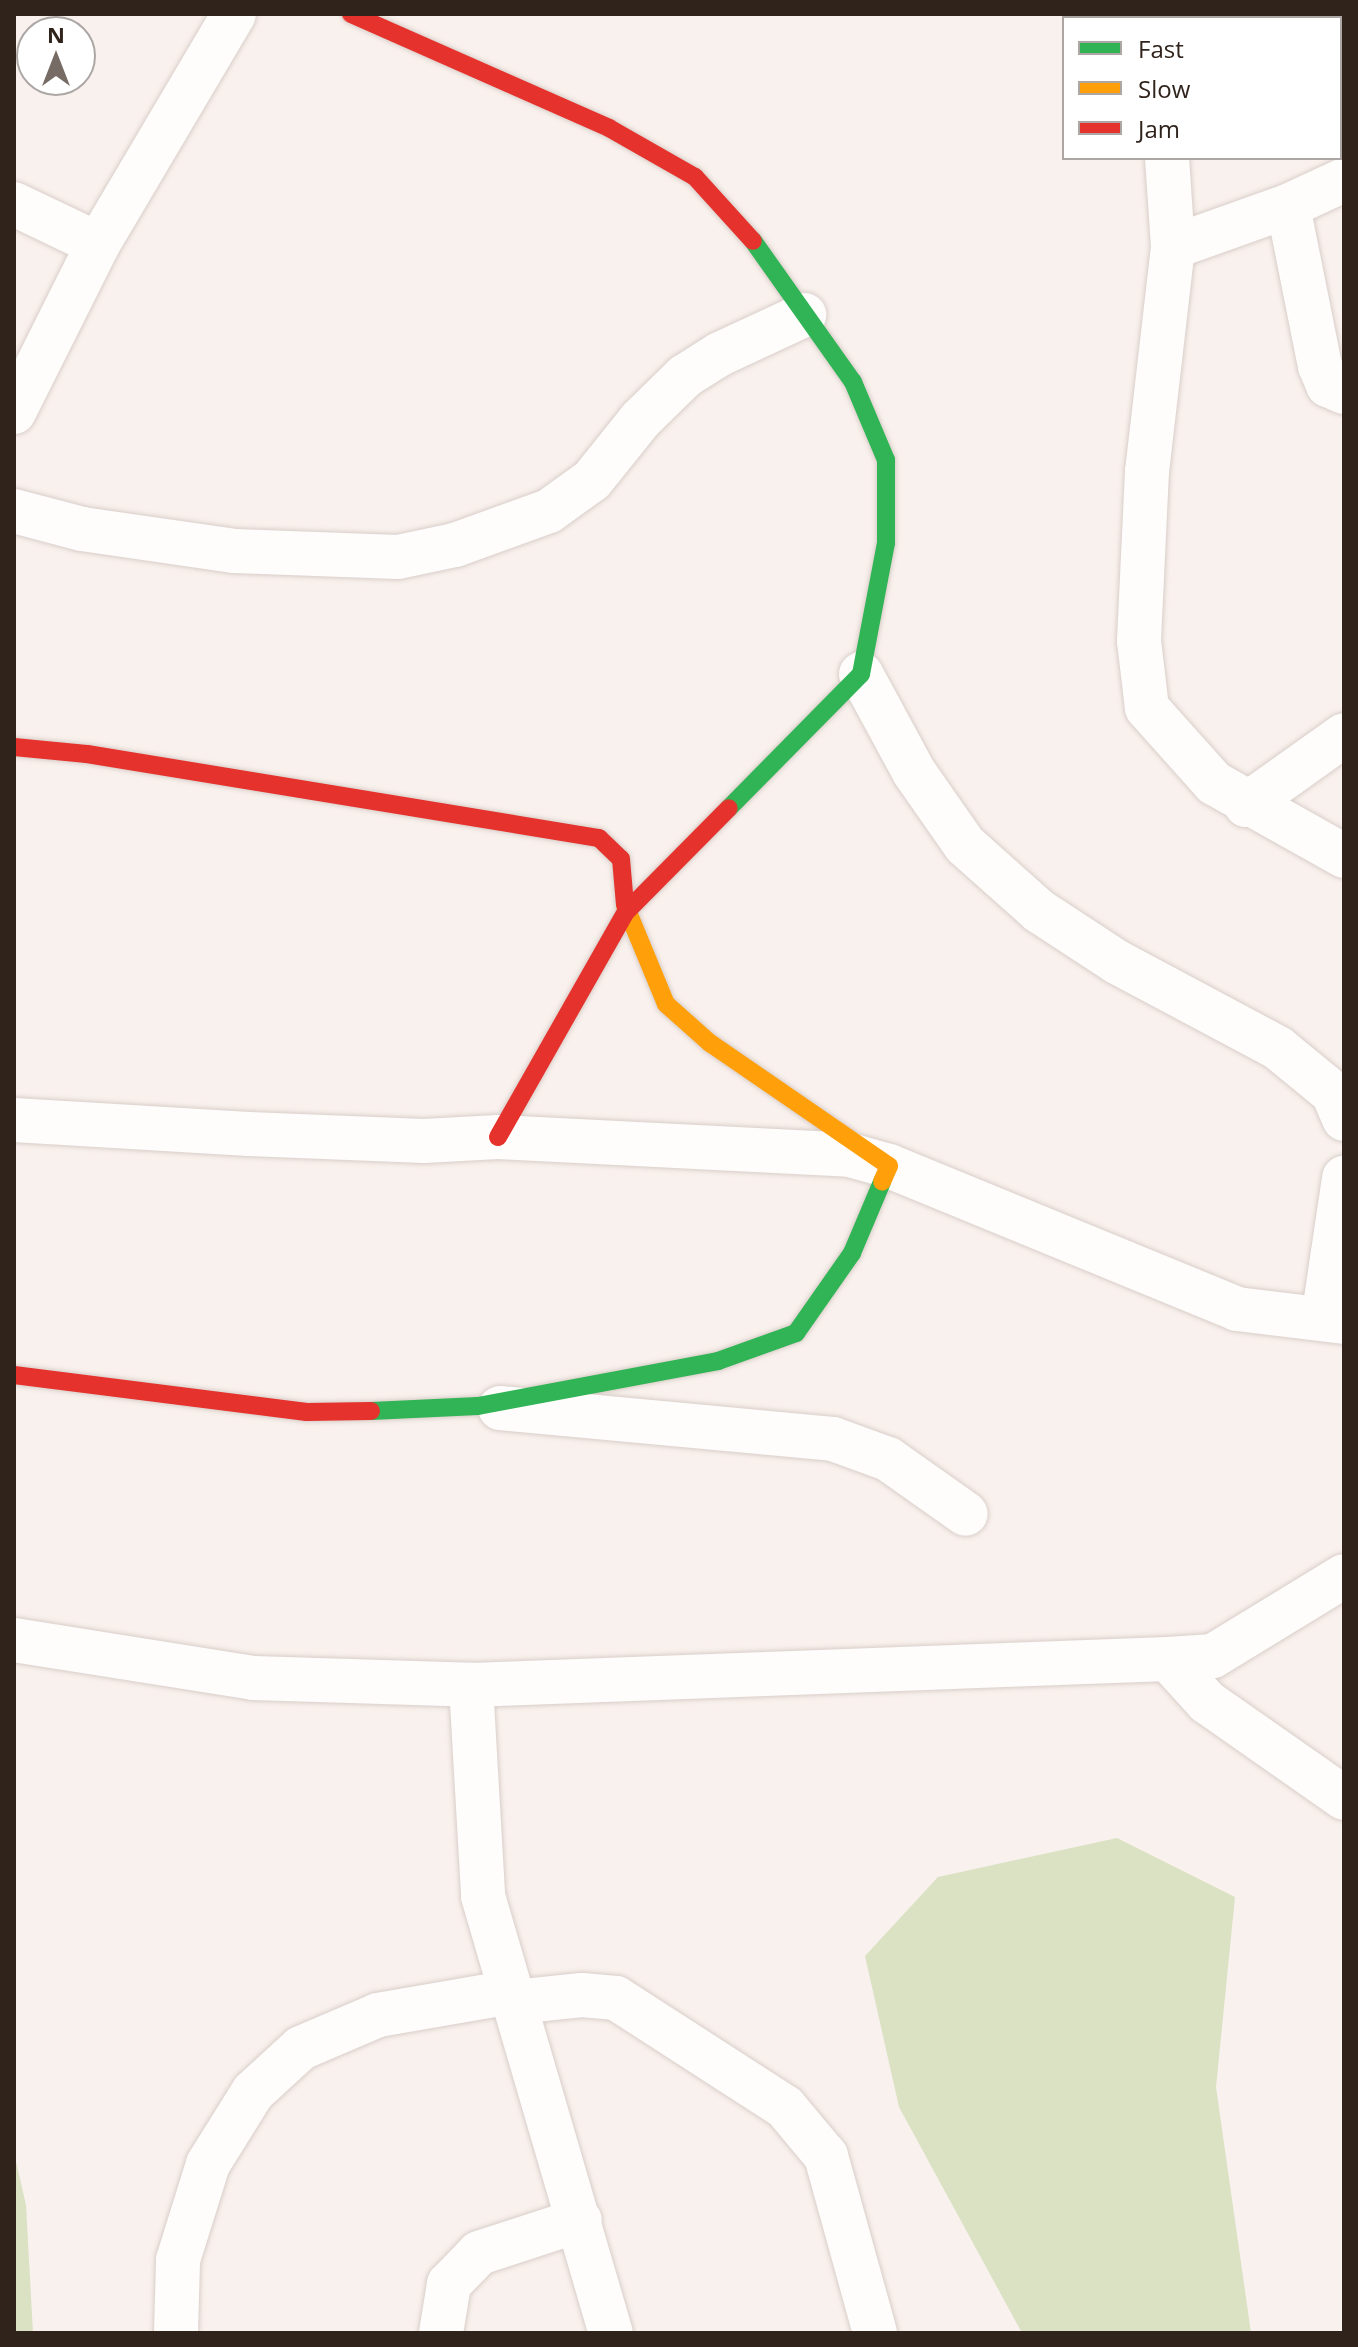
<!DOCTYPE html>
<html>
<head>
<meta charset="utf-8">
<style>
	body { margin:0 }
	#map { position:relative; width:1358px; height:2347px; overflow:hidden; background:#f9f1ed; font-family:"Open Sans",sans-serif }
	div>[style] { position:absolute }
	.green>* { inset:0; background:#dae2c3 }
	.roads { filter:drop-shadow(0 0 2px #d9cec9) drop-shadow(0 0 2px #d9cec9) }
	.street>* { height:44px; margin:-22px; padding:0 22px; transform-origin:22px; border-radius:22px; background:#fefdfc }
	.fast>* { height:18px; margin:-9px; padding:0 9px; transform-origin:9px; border-radius:9px; background:#30b455 }
	.slow>* { height:18px; margin:-9px; padding:0 9px; transform-origin:9px; border-radius:9px; background:#ff9f0a }
	.jam>* { height:18px; margin:-9px; padding:0 9px; transform-origin:9px; border-radius:9px; background:#e5322d }
	span { translate:-50% -50%; white-space:nowrap; text-align:center; line-height:1.15; -webkit-text-stroke:6px #fff; paint-order:stroke }
	.frame { position:absolute; inset:0; border:16px solid #30231c; pointer-events:none }
	.legend { position:absolute; left:1062px; top:16px; width:280px; height:144px; box-sizing:border-box; background:#fff; border:2px solid #aca7a4; margin:0; padding:10px 14px; list-style:none; font-size:24px; color:#30231c }
	.legend li { display:flex; align-items:center; gap:16px; height:40px }
	.legend b { width:40px; border:2px solid #aca7a4 }
	.north { position:absolute; left:16px; top:16px; width:80px; height:80px; box-sizing:border-box; background:#fff; border:2px solid #aca7a4; border-radius:50%; rotate:0deg; font-size:22px; font-weight:700; line-height:32px; text-align:center; color:#30231c }
	.north::after { content:''; display:block; margin:auto; width:28px; height:36px; background:#766b65; clip-path:polygon(50% 0,100% 100%,50% 72%,0 100%) }
</style>
</head>
<body>
<div id="map">
	<div class="green">
		<div style="clip-path:polygon(1117px 1838px,1235px 1897px,1216px 2087px,1251px 2333px,1022px 2333px,899px 2107px,865px 1956px,938px 1877px)"></div>
		<div style="clip-path:polygon(14px 2153px,26px 2205px,33px 2333px,14px 2333px)"></div>
	</div>
	<div class="roads">
		<div class="street">
			<div style="left:1127px;top:14px;width:4px;rotate:76deg"></div>
			<div style="left:1167px;top:158px;width:89px;rotate:86.1deg"></div>
			<div style="left:1173px;top:247px;width:226px;rotate:96.6deg"></div>
			<div style="left:1147px;top:471px;width:170px;rotate:92.7deg"></div>
			<div style="left:1139px;top:641px;width:67px;rotate:83.2deg"></div>
			<div style="left:1147px;top:708px;width:101px;rotate:48.2deg"></div>
			<div style="left:1214px;top:783px;width:149px;rotate:29.3deg"></div>
			<div style="left:14px;top:204px;width:93px;rotate:25.5deg"></div>
			<div style="left:1288px;top:206px;width:163px;rotate:78.7deg"></div>
			<div style="left:1320px;top:366px;width:21px;rotate:67deg"></div>
			<div style="left:1328px;top:385px;width:17px;rotate:24deg"></div>
			<div style="left:1173px;top:247px;width:122px;rotate:-19.6deg"></div>
			<div style="left:1288px;top:206px;width:62px;rotate:-24.9deg"></div>
			<div style="left:14px;top:412px;width:188px;rotate:-63.4deg"></div>
			<div style="left:98px;top:244px;width:267px;rotate:-59.4deg"></div>
			<div style="left:14px;top:511px;width:70px;rotate:14.8deg"></div>
			<div style="left:82px;top:529px;width:155px;rotate:8.2deg"></div>
			<div style="left:235px;top:551px;width:163px;rotate:2.1deg"></div>
			<div style="left:398px;top:557px;width:58px;rotate:-11.9deg"></div>
			<div style="left:455px;top:545px;width:100px;rotate:-19.9deg"></div>
			<div style="left:549px;top:511px;width:53px;rotate:-35.8deg"></div>
			<div style="left:592px;top:480px;width:77px;rotate:-51.3deg"></div>
			<div style="left:640px;top:420px;width:63px;rotate:-44.4deg"></div>
			<div style="left:685px;top:376px;width:41px;rotate:-32.2deg"></div>
			<div style="left:720px;top:354px;width:93px;rotate:-24.9deg"></div>
			<div style="left:861px;top:674px;width:111px;rotate:61.6deg"></div>
			<div style="left:914px;top:772px;width:89px;rotate:55.1deg"></div>
			<div style="left:965px;top:845px;width:99px;rotate:41.7deg"></div>
			<div style="left:1039px;top:911px;width:93px;rotate:33.2deg"></div>
			<div style="left:1117px;top:962px;width:183px;rotate:28.1deg"></div>
			<div style="left:1278px;top:1048px;width:71px;rotate:39.3deg"></div>
			<div style="left:1333px;top:1093px;width:28px;rotate:67deg"></div>
			<div style="left:1246px;top:805px;width:120px;rotate:-35.5deg"></div>
			<div style="left:14px;top:1120px;width:235px;rotate:3.4deg"></div>
			<div style="left:249px;top:1134px;width:175px;rotate:2.3deg"></div>
			<div style="left:424px;top:1141px;width:74px;rotate:-3.1deg"></div>
			<div style="left:498px;top:1137px;width:352px;rotate:2.9deg"></div>
			<div style="left:850px;top:1155px;width:41px;rotate:15.8deg"></div>
			<div style="left:889px;top:1166px;width:376px;rotate:22.3deg"></div>
			<div style="left:1237px;top:1309px;width:108px;rotate:6.9deg"></div>
			<div style="left:1323px;top:1319px;width:143px;rotate:-81.5deg"></div>
			<div style="left:500px;top:1408px;width:334px;rotate:5.3deg"></div>
			<div style="left:833px;top:1439px;width:59px;rotate:20deg"></div>
			<div style="left:888px;top:1459px;width:95px;rotate:35.2deg"></div>
			<div style="left:14px;top:1640px;width:242px;rotate:9deg"></div>
			<div style="left:253px;top:1678px;width:218px;rotate:1.8deg"></div>
			<div style="left:471px;top:1685px;width:697px;rotate:-2.14deg"></div>
			<div style="left:1168px;top:1659px;width:45px;rotate:-3.8deg"></div>
			<div style="left:1213px;top:1656px;width:153px;rotate:-31.4deg"></div>
			<div style="left:1168px;top:1659px;width:58px;rotate:47.8deg"></div>
			<div style="left:1207px;top:1702px;width:167px;rotate:35deg"></div>
			<div style="left:471px;top:1685px;width:211px;rotate:86.7deg"></div>
			<div style="left:483px;top:1896px;width:455px;rotate:73.7deg"></div>
			<div style="left:515px;top:2002px;width:67px;rotate:-6deg"></div>
			<div style="left:582px;top:1995px;width:34px;rotate:5deg"></div>
			<div style="left:616px;top:1998px;width:201px;rotate:32.8deg"></div>
			<div style="left:785px;top:2107px;width:64px;rotate:50.1deg"></div>
			<div style="left:826px;top:2156px;width:184px;rotate:74.5deg"></div>
			<div style="left:176px;top:2333px;width:73px;rotate:-88.4deg"></div>
			<div style="left:178px;top:2260px;width:101px;rotate:-72.6deg"></div>
			<div style="left:208px;top:2164px;width:85px;rotate:-58deg"></div>
			<div style="left:253px;top:2092px;width:65px;rotate:-42.5deg"></div>
			<div style="left:301px;top:2048px;width:84px;rotate:-23.2deg"></div>
			<div style="left:378px;top:2015px;width:135px;rotate:-9.8deg"></div>
			<div style="left:441px;top:2333px;width:50px;rotate:-80.7deg"></div>
			<div style="left:449px;top:2284px;width:43px;rotate:-45.9deg"></div>
			<div style="left:479px;top:2253px;width:106px;rotate:-18.1deg"></div>
		</div>
		<div class="fast">
			<div style="left:729px;top:808px;width:188px;rotate:-45.4deg"></div>
			<div style="left:861px;top:674px;width:133px;rotate:-79.2deg"></div>
			<div style="left:886px;top:543px;width:83px;rotate:-90deg"></div>
			<div style="left:886px;top:460px;width:85px;rotate:-112.9deg"></div>
			<div style="left:853px;top:382px;width:173px;rotate:-125.3deg"></div>
			<div style="left:371px;top:1411px;width:107px;rotate:-2.7deg"></div>
			<div style="left:478px;top:1406px;width:244px;rotate:-10.6deg"></div>
			<div style="left:718px;top:1361px;width:83px;rotate:-19.7deg"></div>
			<div style="left:796px;top:1333px;width:98px;rotate:-55deg"></div>
			<div style="left:852px;top:1253px;width:77px;rotate:-67.1deg"></div>
		</div>
		<div class="slow">
			<div style="left:625px;top:905px;width:107px;rotate:67.5deg"></div>
			<div style="left:666px;top:1004px;width:59px;rotate:41.6deg"></div>
			<div style="left:710px;top:1043px;width:217px;rotate:34.5deg"></div>
			<div style="left:889px;top:1166px;width:17px;rotate:114deg"></div>
		</div>
		<div class="jam">
			<div style="left:351px;top:14px;width:282px;rotate:23.8deg"></div>
			<div style="left:609px;top:128px;width:99px;rotate:29.7deg"></div>
			<div style="left:695px;top:177px;width:86px;rotate:47.8deg"></div>
			<div style="left:14px;top:747px;width:73px;rotate:5.5deg"></div>
			<div style="left:87px;top:754px;width:519px;rotate:9.32deg"></div>
			<div style="left:599px;top:838px;width:30px;rotate:44deg"></div>
			<div style="left:621px;top:859px;width:46px;rotate:85deg"></div>
			<div style="left:498px;top:1137px;width:259px;rotate:-60.4deg"></div>
			<div style="left:626px;top:912px;width:146px;rotate:-45.3deg"></div>
			<div style="left:14px;top:1375px;width:295px;rotate:7.2deg"></div>
			<div style="left:307px;top:1412px;width:64px;rotate:-0.9deg"></div>
		</div>
	</div>
	<div class="frame"></div>
	<ul class="legend">
	<li><b style="height:10px;background:#30b455"></b>Fast</li>
	<li><b style="height:10px;background:#ff9f0a"></b>Slow</li>
	<li><b style="height:10px;background:#e5322d"></b>Jam</li>
	</ul>
	<div class="north">N</div>
</div>
</body>
</html>
